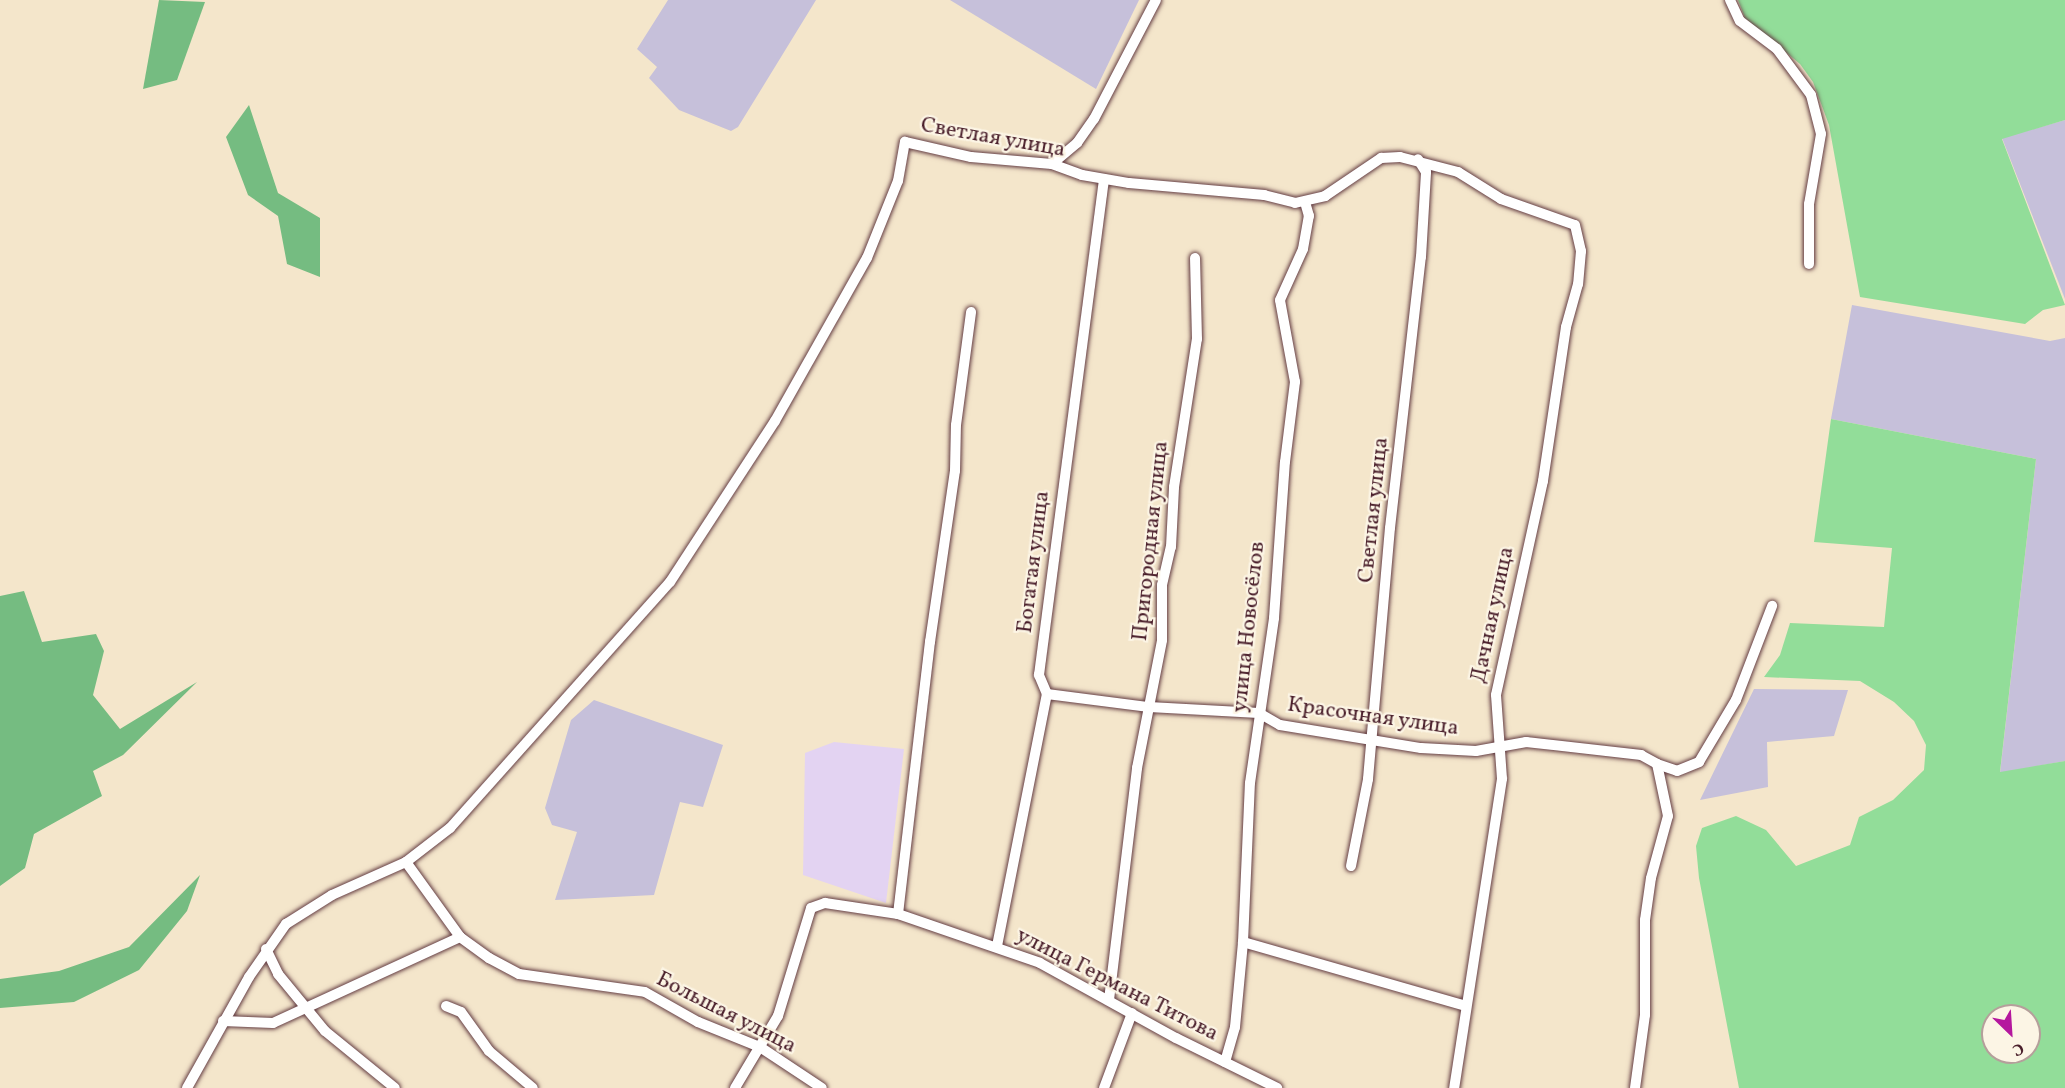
<!DOCTYPE html>
<html>
<head>
<meta charset="utf-8">
<style>
	body { margin:0 }
	#map { position:relative; width:2065px; height:1088px; overflow:hidden; background:#f4e6cb; font-family:Vollkorn,serif }
	div>[style] { position:absolute }
	.built>* { inset:0; background:#e3d3f2 }
	.industrial>* { inset:0; background:#c6c0da }
	.green>* { inset:0; background:#92dd99 }
	.forest>* { inset:0; background:#75bc81 }
	.roads { filter:drop-shadow(0 0 2px #643d43) drop-shadow(0 0 2px #643d43) }
	.street>* { height:10px; margin:-5px; padding:0 5px; transform-origin:5px; border-radius:5px; background:#fff }
	span { translate:-50% -50%; white-space:nowrap; text-align:center; line-height:1.15; -webkit-text-stroke:4.5px #fcf5e5; paint-order:stroke }
	.street-label { font-size:22px; color:#4a1f2b }
	.north { position:absolute; left:1981px; top:1004px; width:60px; height:60px; box-sizing:border-box; background:#fcf5e5; border:2px solid #b59f9b; border-radius:50%; rotate:155deg; font-size:16px; font-weight:700; line-height:24px; text-align:center; color:#4a1f2b }
	.north::after { content:''; display:block; margin:auto; width:21px; height:27px; background:#b5179e; clip-path:polygon(50% 0,100% 100%,50% 72%,0 100%) }
</style>
</head>
<body>
<div id="map">
	<div class="built">
		<div style="clip-path:polygon(834px 742px,904px 749px,886px 903px,803px 875px,805px 753px)"></div>
	</div>
	<div class="industrial">
		<div style="clip-path:polygon(668px 0,816px 0,738px 127px,731px 131px,679px 110px,649px 78px,657px 67px,637px 49px)"></div>
		<div style="clip-path:polygon(950px 0,1139px 0,1096px 89px)"></div>
		<div style="clip-path:polygon(2065px 120px,2065px 299px,2002px 138px)"></div>
		<div style="clip-path:polygon(1852px 305px,2050px 341px,2065px 338px,2065px 761px,2000px 773px,2036px 459px,1831px 419px)"></div>
		<div style="clip-path:polygon(1754px 689px,1848px 690px,1834px 736px,1767px 742px,1768px 787px,1700px 800px)"></div>
		<div style="clip-path:polygon(594px 700px,723px 745px,703px 807px,680px 802px,654px 895px,555px 900px,577px 832px,552px 825px,545px 808px,571px 720px)"></div>
	</div>
	<div class="green">
		<div style="clip-path:polygon(1738px 0,2065px 0,2065px 120px,2002px 139px,2065px 305px,2043px 310px,2025px 324px,1860px 297px,1829px 125px,1813px 82px,1800px 64px,1745px 18px)"></div>
		<div style="clip-path:polygon(evenodd,1831px 419px,2036px 459px,2000px 772px,2065px 761px,2065px 1088px,1739px 1088px,1699px 878px,1696px 846px,1702px 828px,1736px 816px,1766px 830px,1796px 866px,1850px 845px,1859px 817px,1893px 800px,1924px 770px,1926px 745px,1914px 721px,1894px 702px,1860px 681px,1764px 677px,1780px 655px,1790px 623px,1884px 627px,1892px 548px,1814px 542px,1831px 419px,1993px 1016px,2029px 1016px,2029px 1052px,1993px 1052px,1993px 1016px)"></div>
	</div>
	<div class="forest">
		<div style="clip-path:polygon(159px 0,205px 2px,177px 80px,143px 89px)"></div>
		<div style="clip-path:polygon(249px 105px,278px 193px,320px 218px,320px 277px,287px 264px,278px 216px,248px 195px,226px 137px)"></div>
		<div style="clip-path:polygon(24px 591px,42px 642px,96px 634px,104px 651px,93px 695px,120px 729px,197px 682px,123px 755px,93px 771px,102px 796px,34px 834px,25px 868px,0 886px,0 596px)"></div>
		<div style="clip-path:polygon(200px 875px,187px 911px,139px 970px,74px 1002px,0 1008px,0 979px,59px 971px,129px 947px)"></div>
	</div>
	<div class="roads">
		<div class="street">
			<div style="left:1730px;top:0;width:23px;rotate:65deg"></div>
			<div style="left:1740px;top:21px;width:46px;rotate:37.1deg"></div>
			<div style="left:1777px;top:49px;width:57px;rotate:53.5deg"></div>
			<div style="left:1811px;top:95px;width:40px;rotate:75.6deg"></div>
			<div style="left:1821px;top:134px;width:71px;rotate:99.7deg"></div>
			<div style="left:1809px;top:204px;width:60px;rotate:90deg"></div>
			<div style="left:1052px;top:164px;width:33px;rotate:-40deg"></div>
			<div style="left:1077px;top:143px;width:29px;rotate:-55deg"></div>
			<div style="left:1094px;top:119px;width:134px;rotate:-62.5deg"></div>
			<div style="left:1047px;top:694px;width:103px;rotate:7.3deg"></div>
			<div style="left:1149px;top:707px;width:110px;rotate:3.1deg"></div>
			<div style="left:1259px;top:713px;width:24px;rotate:30deg"></div>
			<div style="left:1280px;top:725px;width:143px;rotate:9.3deg"></div>
			<div style="left:1421px;top:748px;width:55px;rotate:3.1deg"></div>
			<div style="left:1476px;top:751px;width:51px;rotate:-10.2deg"></div>
			<div style="left:1526px;top:742px;width:116px;rotate:6.4deg"></div>
			<div style="left:1641px;top:755px;width:18px;rotate:29deg"></div>
			<div style="left:406px;top:862px;width:92px;rotate:54.2deg"></div>
			<div style="left:460px;top:937px;width:36px;rotate:36deg"></div>
			<div style="left:489px;top:958px;width:34px;rotate:28deg"></div>
			<div style="left:519px;top:974px;width:127px;rotate:8.1deg"></div>
			<div style="left:645px;top:992px;width:61px;rotate:29.5deg"></div>
			<div style="left:698px;top:1022px;width:67px;rotate:22deg"></div>
			<div style="left:760px;top:1047px;width:74px;rotate:33.5deg"></div>
			<div style="left:1351px;top:866px;width:89px;rotate:-78.9deg"></div>
			<div style="left:1368px;top:779px;width:252px;rotate:-85deg"></div>
			<div style="left:1390px;top:528px;width:273px;rotate:-83.5deg"></div>
			<div style="left:1421px;top:257px;width:85px;rotate:-86.6deg"></div>
			<div style="left:1426px;top:172px;width:15px;rotate:-122deg"></div>
			<div style="left:898px;top:914px;width:274px;rotate:-83.3deg"></div>
			<div style="left:930px;top:642px;width:173px;rotate:-81.7deg"></div>
			<div style="left:955px;top:471px;width:46px;rotate:-88.8deg"></div>
			<div style="left:956px;top:425px;width:114px;rotate:-82.4deg"></div>
			<div style="left:1243px;top:942px;width:232px;rotate:16deg"></div>
			<div style="left:997px;top:946px;width:257px;rotate:-78.8deg"></div>
			<div style="left:1047px;top:694px;width:21px;rotate:-113deg"></div>
			<div style="left:1039px;top:675px;width:500px;rotate:-82.53deg"></div>
			<div style="left:266px;top:949px;width:28px;rotate:64deg"></div>
			<div style="left:278px;top:974px;width:74px;rotate:50.5deg"></div>
			<div style="left:325px;top:1031px;width:90px;rotate:39.2deg"></div>
			<div style="left:1109px;top:1000px;width:234px;rotate:-83.1deg"></div>
			<div style="left:1137px;top:768px;width:130px;rotate:-78.9deg"></div>
			<div style="left:1162px;top:640px;width:55px;rotate:-90deg"></div>
			<div style="left:1162px;top:585px;width:39px;rotate:-77deg"></div>
			<div style="left:1171px;top:547px;width:60px;rotate:-87.1deg"></div>
			<div style="left:1174px;top:487px;width:150px;rotate:-81.2deg"></div>
			<div style="left:1197px;top:339px;width:81px;rotate:-91.4deg"></div>
			<div style="left:446px;top:1006px;width:16px;rotate:22deg"></div>
			<div style="left:461px;top:1012px;width:48px;rotate:54.3deg"></div>
			<div style="left:489px;top:1051px;width:57px;rotate:40.1deg"></div>
			<div style="left:223px;top:1021px;width:50px;rotate:2.3deg"></div>
			<div style="left:273px;top:1023px;width:206px;rotate:-24.7deg"></div>
			<div style="left:1225px;top:1062px;width:36px;rotate:-74deg"></div>
			<div style="left:1235px;top:1027px;width:85px;rotate:-84.6deg"></div>
			<div style="left:1243px;top:942px;width:159px;rotate:-87.5deg"></div>
			<div style="left:1250px;top:783px;width:167px;rotate:-81.7deg"></div>
			<div style="left:1274px;top:618px;width:156px;rotate:-86deg"></div>
			<div style="left:1285px;top:462px;width:81px;rotate:-82.9deg"></div>
			<div style="left:1295px;top:382px;width:83px;rotate:-100.4deg"></div>
			<div style="left:1280px;top:300px;width:56px;rotate:-65.7deg"></div>
			<div style="left:1303px;top:249px;width:34px;rotate:-80deg"></div>
			<div style="left:1309px;top:216px;width:15px;rotate:-106deg"></div>
			<div style="left:187px;top:1088px;width:127px;rotate:-60.8deg"></div>
			<div style="left:249px;top:977px;width:65px;rotate:-55.1deg"></div>
			<div style="left:286px;top:924px;width:54px;rotate:-32.2deg"></div>
			<div style="left:332px;top:895px;width:81px;rotate:-24deg"></div>
			<div style="left:406px;top:862px;width:56px;rotate:-37.7deg"></div>
			<div style="left:450px;top:828px;width:330px;rotate:-48.2deg"></div>
			<div style="left:670px;top:582px;width:192px;rotate:-56.9deg"></div>
			<div style="left:775px;top:421px;width:187px;rotate:-60.6deg"></div>
			<div style="left:867px;top:258px;width:83px;rotate:-68.1deg"></div>
			<div style="left:898px;top:181px;width:40px;rotate:-80deg"></div>
			<div style="left:905px;top:142px;width:68px;rotate:12.8deg"></div>
			<div style="left:971px;top:157px;width:81px;rotate:4.9deg"></div>
			<div style="left:1052px;top:164px;width:32px;rotate:20deg"></div>
			<div style="left:1082px;top:175px;width:48px;rotate:9.7deg"></div>
			<div style="left:1129px;top:183px;width:136px;rotate:5.1deg"></div>
			<div style="left:1264px;top:195px;width:32px;rotate:14deg"></div>
			<div style="left:1295px;top:203px;width:31px;rotate:-13deg"></div>
			<div style="left:1325px;top:196px;width:68px;rotate:-34.2deg"></div>
			<div style="left:1381px;top:158px;width:19px;rotate:-3deg"></div>
			<div style="left:1400px;top:157px;width:60px;rotate:14.5deg"></div>
			<div style="left:1458px;top:172px;width:51px;rotate:32.1deg"></div>
			<div style="left:1501px;top:199px;width:78px;rotate:19.4deg"></div>
			<div style="left:1575px;top:225px;width:27px;rotate:77deg"></div>
			<div style="left:1581px;top:251px;width:33px;rotate:95deg"></div>
			<div style="left:1578px;top:284px;width:45px;rotate:105.6deg"></div>
			<div style="left:1566px;top:327px;width:156px;rotate:98.5deg"></div>
			<div style="left:1543px;top:481px;width:219px;rotate:102.4deg"></div>
			<div style="left:1496px;top:695px;width:84px;rotate:85.9deg"></div>
			<div style="left:1502px;top:779px;width:313px;rotate:98.8deg"></div>
			<div style="left:735px;top:1088px;width:84px;rotate:-59.2deg"></div>
			<div style="left:778px;top:1016px;width:113px;rotate:-73deg"></div>
			<div style="left:811px;top:908px;width:15px;rotate:-20deg"></div>
			<div style="left:825px;top:903px;width:74px;rotate:8.6deg"></div>
			<div style="left:898px;top:914px;width:150px;rotate:19deg"></div>
			<div style="left:1040px;top:963px;width:155px;rotate:28.9deg"></div>
			<div style="left:1176px;top:1038px;width:113px;rotate:26.3deg"></div>
			<div style="left:1104px;top:1088px;width:80px;rotate:-69.5deg"></div>
			<div style="left:1635px;top:1088px;width:74px;rotate:-82.2deg"></div>
			<div style="left:1645px;top:1015px;width:95px;rotate:-90deg"></div>
			<div style="left:1645px;top:920px;width:42px;rotate:-81.9deg"></div>
			<div style="left:1651px;top:878px;width:64px;rotate:-74.7deg"></div>
			<div style="left:1668px;top:816px;width:53px;rotate:-101.9deg"></div>
			<div style="left:1657px;top:764px;width:21px;rotate:19deg"></div>
			<div style="left:1677px;top:771px;width:24px;rotate:-22deg"></div>
			<div style="left:1699px;top:762px;width:72px;rotate:-59.2deg"></div>
			<div style="left:1736px;top:700px;width:101px;rotate:-69deg"></div>
		</div>
	</div>
	<div class="street-label">
		<span style="left:993px;top:138px;rotate:10deg">Светлая улица</span>
		<span style="left:1374px;top:510px;rotate:-84deg">Светлая улица</span>
		<span style="left:1151px;top:541px;rotate:-84deg">Пригородная улица</span>
		<span style="left:1034px;top:562px;rotate:-83deg">Богатая улица</span>
		<span style="left:1493px;top:615px;rotate:-78deg">Дачная улица</span>
		<span style="left:1249px;top:627px;rotate:-84deg">улица Новосёлов</span>
		<span style="left:1373px;top:717px;rotate:8deg">Красочная улица</span>
		<span style="left:1117px;top:985px;rotate:27deg">улица Германа Титова</span>
		<span style="left:726px;top:1013px;rotate:27deg">Большая улица</span>
	</div>
	<div class="north">С</div>
</div>
</body>
</html>
